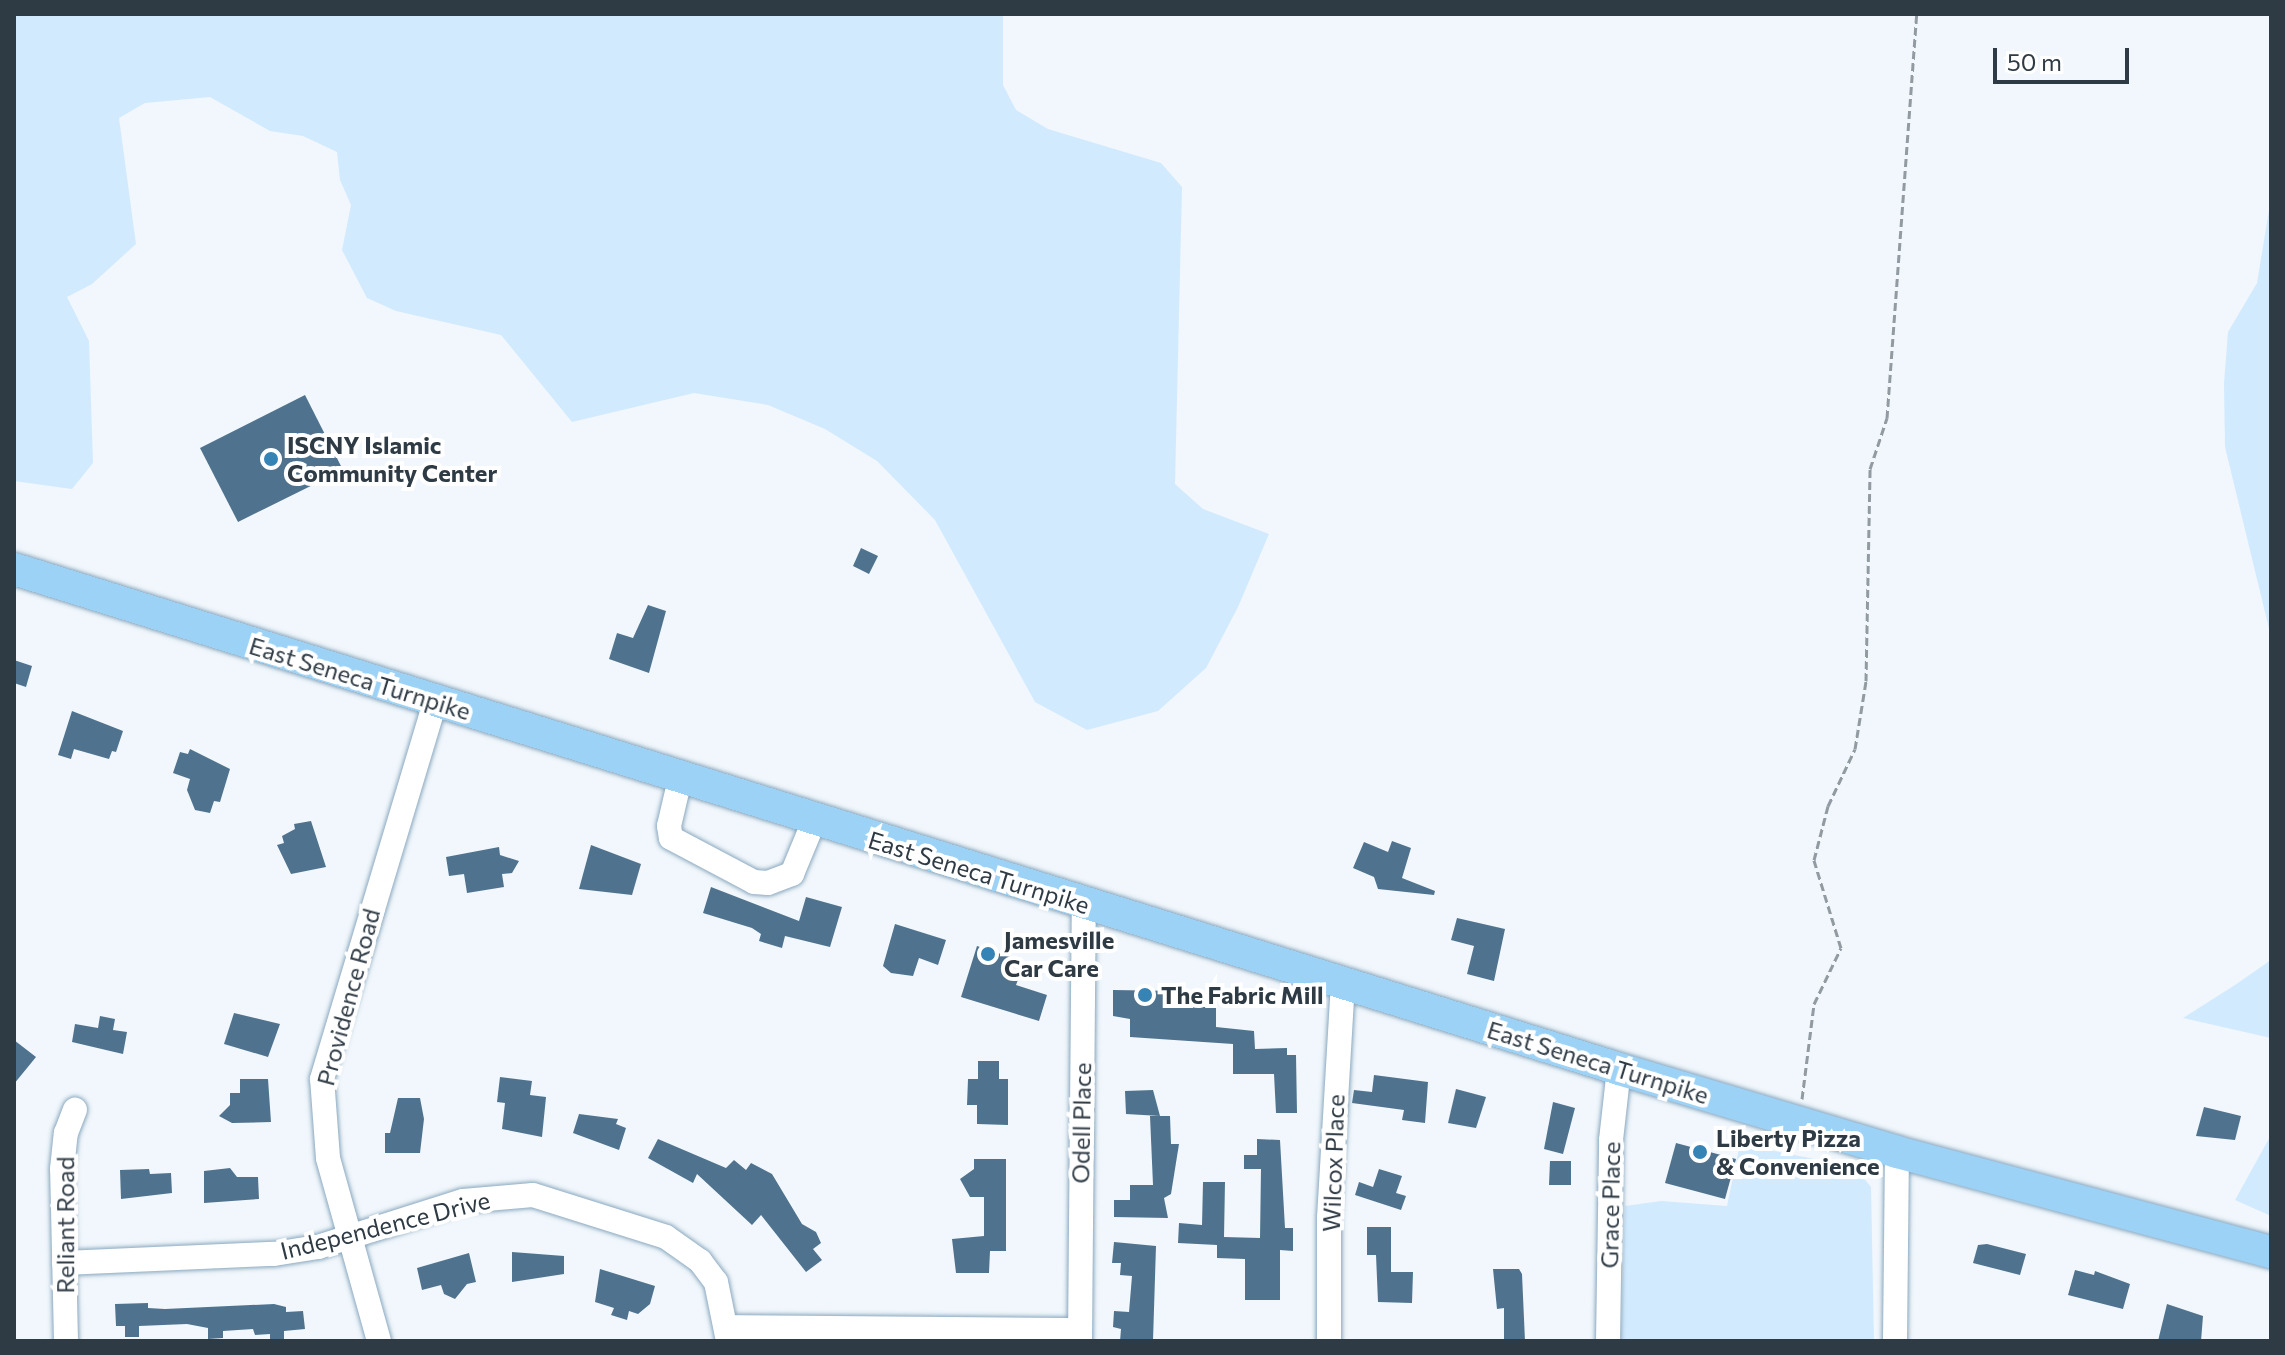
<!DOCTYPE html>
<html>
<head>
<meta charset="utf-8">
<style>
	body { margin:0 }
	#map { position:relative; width:2285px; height:1355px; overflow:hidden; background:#f1f7fc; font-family:Commissioner,sans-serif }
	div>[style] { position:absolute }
	.green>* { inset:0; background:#d2eafd }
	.building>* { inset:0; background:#4f738e }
	.path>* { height:3px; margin-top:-1.5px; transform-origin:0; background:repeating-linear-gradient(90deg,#929ba2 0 8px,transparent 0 12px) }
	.roads { filter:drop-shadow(0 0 2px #8aa8bf) drop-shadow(0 0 2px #8aa8bf) }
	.minor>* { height:24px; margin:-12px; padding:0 12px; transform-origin:12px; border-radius:12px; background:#fff }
	.major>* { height:32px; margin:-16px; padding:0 16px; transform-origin:16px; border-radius:16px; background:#9dd2f7 }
	.dots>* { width:22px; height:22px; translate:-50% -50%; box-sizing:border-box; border:4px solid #fff; border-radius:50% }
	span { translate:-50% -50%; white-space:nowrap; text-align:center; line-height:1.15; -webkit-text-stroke:8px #fff; paint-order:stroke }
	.poi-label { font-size:24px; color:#2e3a44; font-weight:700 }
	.left { translate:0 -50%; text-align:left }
	.street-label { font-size:24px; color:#2e3a44 }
	.frame { position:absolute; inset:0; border:16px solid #2e3a44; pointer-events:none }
	.scale { position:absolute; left:1993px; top:48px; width:136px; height:36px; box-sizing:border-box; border:4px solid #2e3a44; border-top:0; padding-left:10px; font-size:24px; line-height:28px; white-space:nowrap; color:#2e3a44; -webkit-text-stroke:6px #fff; paint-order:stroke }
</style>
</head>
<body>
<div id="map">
	<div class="green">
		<div style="clip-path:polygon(14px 14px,1003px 14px,1003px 85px,1016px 110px,1048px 129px,1161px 163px,1182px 187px,1175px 484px,1203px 509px,1269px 534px,1238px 607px,1206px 668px,1158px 711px,1087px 730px,1035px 702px,935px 520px,877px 461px,825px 429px,768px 405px,694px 393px,572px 422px,501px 335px,396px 311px,367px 298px,342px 250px,351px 205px,340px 180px,337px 152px,303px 136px,270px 131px,210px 97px,145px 103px,119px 118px,136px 244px,92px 284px,67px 297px,89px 341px,93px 463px,72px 489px,14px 481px)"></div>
		<div style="clip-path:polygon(2271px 198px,2271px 637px,2225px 447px,2224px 383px,2228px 332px,2257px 283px)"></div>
		<div style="clip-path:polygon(2271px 960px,2271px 1038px,2183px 1018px,2235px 985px)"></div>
		<div style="clip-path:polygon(2271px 1135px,2271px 1216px,2235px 1200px)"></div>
		<div style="clip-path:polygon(1740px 1144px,1839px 1164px,1857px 1170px,1871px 1187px,1874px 1341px,1621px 1341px,1625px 1206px,1661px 1201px,1727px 1206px)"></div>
	</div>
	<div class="building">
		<div style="clip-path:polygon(305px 395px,343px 470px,238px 522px,200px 448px)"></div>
		<div style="clip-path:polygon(861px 548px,878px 556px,869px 574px,853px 566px)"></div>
		<div style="clip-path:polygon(648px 605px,666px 611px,649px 673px,609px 659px,617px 633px,633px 638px)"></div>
		<div style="clip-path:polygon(14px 660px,32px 666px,26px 687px,14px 683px)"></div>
		<div style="clip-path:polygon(72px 711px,123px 731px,116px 752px,112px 751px,109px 759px,74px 749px,71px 759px,58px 755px)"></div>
		<div style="clip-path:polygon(190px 749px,230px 769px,220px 802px,214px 801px,210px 813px,195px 810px,187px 790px,190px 779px,173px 773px,180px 752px,188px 754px)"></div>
		<div style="clip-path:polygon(311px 821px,326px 867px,291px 874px,277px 845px,284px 843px,282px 836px,295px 829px,294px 824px)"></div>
		<div style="clip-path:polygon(1392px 841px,1411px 848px,1402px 878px,1435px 891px,1434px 895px,1378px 889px,1374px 877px,1353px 868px,1364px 842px,1388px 852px)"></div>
		<div style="clip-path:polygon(591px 845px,641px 864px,632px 895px,579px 889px)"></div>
		<div style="clip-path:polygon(499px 847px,500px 855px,519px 861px,512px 873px,502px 874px,504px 887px,467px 893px,464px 874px,449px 876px,446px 857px)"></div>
		<div style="clip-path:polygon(711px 887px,799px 921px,806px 897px,842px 907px,830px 947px,785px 936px,782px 948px,759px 941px,761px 934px,752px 928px,703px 913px)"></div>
		<div style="clip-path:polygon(1457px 918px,1505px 929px,1494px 981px,1467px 974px,1474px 946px,1451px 940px)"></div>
		<div style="clip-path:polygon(895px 924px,946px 940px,938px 965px,919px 958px,913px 976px,891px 973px,883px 966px)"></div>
		<div style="clip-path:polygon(977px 946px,1016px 959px,1011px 974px,1019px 977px,1016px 985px,1047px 995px,1039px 1021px,961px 997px)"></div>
		<div style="clip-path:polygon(1113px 990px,1177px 991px,1177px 1007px,1216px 1007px,1216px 1027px,1254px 1031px,1255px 1049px,1287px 1048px,1287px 1055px,1296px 1055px,1297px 1113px,1276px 1113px,1274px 1074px,1233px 1074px,1233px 1044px,1130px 1037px,1130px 1019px,1113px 1016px)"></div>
		<div style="clip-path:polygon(234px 1013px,280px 1024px,268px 1057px,224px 1044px)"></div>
		<div style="clip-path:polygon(100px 1016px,115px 1019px,113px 1030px,127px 1032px,123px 1054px,72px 1042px,75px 1024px,98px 1028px)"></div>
		<div style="clip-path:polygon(14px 1040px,36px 1057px,14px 1084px)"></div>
		<div style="clip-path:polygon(978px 1061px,999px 1061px,999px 1079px,1008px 1079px,1008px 1125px,977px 1124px,977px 1105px,967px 1105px,968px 1079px,978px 1079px)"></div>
		<div style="clip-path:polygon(1374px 1075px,1428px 1082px,1425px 1123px,1402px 1120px,1404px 1110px,1352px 1103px,1354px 1090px,1372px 1092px)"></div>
		<div style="clip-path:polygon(500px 1077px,532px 1081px,530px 1095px,546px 1097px,542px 1137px,502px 1129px,505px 1103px,497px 1102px)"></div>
		<div style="clip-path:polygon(240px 1079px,268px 1079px,271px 1122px,232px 1123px,219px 1116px,230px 1105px,230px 1093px,240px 1093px)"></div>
		<div style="clip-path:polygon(1456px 1089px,1486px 1097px,1476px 1128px,1448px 1123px)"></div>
		<div style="clip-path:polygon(1153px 1090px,1160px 1116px,1126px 1114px,1125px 1091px)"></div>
		<div style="clip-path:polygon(398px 1098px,420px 1098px,424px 1119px,420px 1153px,385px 1153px,385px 1133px,390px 1133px)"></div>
		<div style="clip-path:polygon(1553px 1102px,1575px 1108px,1563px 1154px,1544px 1149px)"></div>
		<div style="clip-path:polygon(2204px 1107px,2241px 1116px,2235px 1140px,2196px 1136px)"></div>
		<div style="clip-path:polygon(579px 1114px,618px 1119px,616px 1124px,626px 1128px,619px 1150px,573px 1133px)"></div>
		<div style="clip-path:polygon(1150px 1116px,1170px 1116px,1171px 1144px,1179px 1144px,1171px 1194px,1164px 1198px,1168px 1218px,1114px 1217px,1114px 1200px,1130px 1200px,1130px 1185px,1153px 1185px)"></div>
		<div style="clip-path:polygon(658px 1139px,726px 1168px,734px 1160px,746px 1170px,751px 1163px,772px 1174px,802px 1224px,816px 1232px,821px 1243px,813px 1249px,822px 1260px,806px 1272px,761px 1215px,752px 1225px,697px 1174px,693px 1183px,648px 1158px)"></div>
		<div style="clip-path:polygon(1257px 1139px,1280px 1140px,1285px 1228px,1293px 1228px,1293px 1251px,1280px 1250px,1280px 1300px,1245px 1300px,1245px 1259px,1217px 1258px,1217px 1245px,1178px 1243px,1179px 1223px,1202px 1225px,1203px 1182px,1225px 1182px,1224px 1237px,1260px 1238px,1261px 1169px,1244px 1169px,1244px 1155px,1257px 1155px)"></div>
		<div style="clip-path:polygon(1676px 1143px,1736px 1159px,1725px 1199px,1665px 1183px)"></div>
		<div style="clip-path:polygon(974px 1159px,1006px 1159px,1006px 1251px,990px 1251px,989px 1273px,956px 1273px,952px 1239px,984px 1236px,984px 1197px,970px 1197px,960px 1179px,974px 1169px)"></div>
		<div style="clip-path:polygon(1550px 1161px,1571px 1161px,1571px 1185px,1549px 1185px)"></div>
		<div style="clip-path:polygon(230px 1168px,237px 1177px,258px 1177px,259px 1199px,204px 1203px,204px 1171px)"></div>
		<div style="clip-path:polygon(149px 1169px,150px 1174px,171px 1173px,172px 1193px,121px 1199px,120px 1170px)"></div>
		<div style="clip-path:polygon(1379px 1169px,1402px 1176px,1396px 1193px,1406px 1196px,1401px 1210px,1355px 1195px,1359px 1182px,1373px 1187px)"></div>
		<div style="clip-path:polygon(1367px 1227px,1391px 1227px,1391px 1272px,1413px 1272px,1412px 1303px,1378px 1302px,1376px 1255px,1367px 1255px)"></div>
		<div style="clip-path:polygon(1114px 1242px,1156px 1246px,1153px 1341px,1120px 1341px,1121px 1329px,1113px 1327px,1114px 1311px,1129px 1312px,1132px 1276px,1120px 1275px,1121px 1263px,1112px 1263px)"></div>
		<div style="clip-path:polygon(1987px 1244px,2026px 1254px,2020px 1275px,1973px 1263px,1978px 1245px)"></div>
		<div style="clip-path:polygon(512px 1252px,564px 1256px,564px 1274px,512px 1282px)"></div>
		<div style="clip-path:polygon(469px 1253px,476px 1282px,467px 1284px,455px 1299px,444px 1294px,441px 1285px,422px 1290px,417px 1268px)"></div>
		<div style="clip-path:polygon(600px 1269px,655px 1286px,650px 1304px,638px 1314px,629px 1311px,627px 1320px,611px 1315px,614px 1308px,595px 1302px)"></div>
		<div style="clip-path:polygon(1493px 1269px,1519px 1269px,1522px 1274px,1525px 1341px,1504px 1341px,1504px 1308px,1497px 1309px)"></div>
		<div style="clip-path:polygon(2075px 1270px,2094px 1275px,2095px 1271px,2130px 1284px,2123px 1309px,2068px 1295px)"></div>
		<div style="clip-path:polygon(148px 1303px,148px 1308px,165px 1309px,274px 1304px,286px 1307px,286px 1312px,303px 1311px,305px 1329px,284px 1331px,284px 1340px,270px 1341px,270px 1334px,255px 1335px,253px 1329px,223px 1331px,223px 1338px,208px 1339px,208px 1328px,187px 1324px,139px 1326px,139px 1337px,125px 1337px,125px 1326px,116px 1326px,115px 1304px)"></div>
		<div style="clip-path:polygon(2167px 1304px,2203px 1316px,2201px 1341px,2158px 1341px)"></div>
	</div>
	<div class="path">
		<div style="left:1802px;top:1099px;width:96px;rotate:-82.8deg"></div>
		<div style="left:1814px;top:1004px;width:62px;rotate:-64.3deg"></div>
		<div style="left:1841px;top:948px;width:92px;rotate:-107.1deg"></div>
		<div style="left:1814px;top:860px;width:56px;rotate:-75.5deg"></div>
		<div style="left:1828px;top:806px;width:63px;rotate:-64.7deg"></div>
		<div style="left:1855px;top:749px;width:69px;rotate:-80.8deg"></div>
		<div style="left:1866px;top:681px;width:212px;rotate:-88.9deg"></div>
		<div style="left:1870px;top:469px;width:54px;rotate:-71.6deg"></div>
		<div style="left:1887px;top:418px;width:405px;rotate:-85.8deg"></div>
	</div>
	<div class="roads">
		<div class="minor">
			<div style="left:680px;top:779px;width:48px;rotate:103.2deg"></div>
			<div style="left:669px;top:826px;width:12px;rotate:81deg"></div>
			<div style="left:671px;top:838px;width:94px;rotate:27.9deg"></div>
			<div style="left:754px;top:882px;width:14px;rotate:4deg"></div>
			<div style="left:768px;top:883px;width:26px;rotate:-21deg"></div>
			<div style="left:792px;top:874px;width:57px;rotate:-67.5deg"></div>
			<div style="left:64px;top:1263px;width:210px;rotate:-2.5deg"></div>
			<div style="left:274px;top:1254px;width:45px;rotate:-9deg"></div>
			<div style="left:318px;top:1247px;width:152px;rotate:-17.6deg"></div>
			<div style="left:463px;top:1201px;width:70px;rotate:-4.9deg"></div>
			<div style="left:533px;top:1195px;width:139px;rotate:17.5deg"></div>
			<div style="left:666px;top:1237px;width:42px;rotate:35.2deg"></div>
			<div style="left:700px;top:1261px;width:26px;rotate:53deg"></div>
			<div style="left:716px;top:1282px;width:60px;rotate:78.5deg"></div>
			<div style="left:728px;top:1327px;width:352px;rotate:0.5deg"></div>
			<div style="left:66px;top:1341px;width:172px;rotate:-91.3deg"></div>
			<div style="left:62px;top:1169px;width:36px;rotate:-84deg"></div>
			<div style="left:66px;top:1133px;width:25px;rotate:-69deg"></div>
			<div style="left:379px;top:1341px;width:190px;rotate:-105.6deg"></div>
			<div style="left:328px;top:1158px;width:79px;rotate:-94.3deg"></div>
			<div style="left:322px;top:1079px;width:394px;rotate:-73.3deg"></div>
			<div style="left:1080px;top:1341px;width:437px;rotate:-89.5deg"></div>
			<div style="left:1329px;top:1341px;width:123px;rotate:-90deg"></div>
			<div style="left:1329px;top:1218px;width:233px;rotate:-86.6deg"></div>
			<div style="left:1608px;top:1341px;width:201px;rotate:-89.1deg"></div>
			<div style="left:1611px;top:1140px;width:71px;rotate:-83.6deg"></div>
			<div style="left:1895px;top:1341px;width:189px;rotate:-89.4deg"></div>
		</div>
		<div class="major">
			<div style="left:14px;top:569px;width:1681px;rotate:17.3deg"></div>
			<div style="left:1619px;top:1069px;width:290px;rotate:16.6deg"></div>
			<div style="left:1897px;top:1152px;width:387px;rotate:15deg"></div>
		</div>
	</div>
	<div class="dots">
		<div style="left:271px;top:459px;background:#3683b6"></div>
		<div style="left:988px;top:954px;background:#3683b6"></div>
		<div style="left:1145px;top:995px;background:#3683b6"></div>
		<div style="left:1700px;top:1152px;background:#3683b6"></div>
	</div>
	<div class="poi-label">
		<span class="left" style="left:287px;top:459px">ISCNY Islamic<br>Community Center</span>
		<span class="left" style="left:1004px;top:954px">Jamesville<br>Car Care</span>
		<span class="left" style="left:1161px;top:995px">The Fabric Mill</span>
		<span class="left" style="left:1716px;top:1152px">Liberty Pizza<br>&amp; Convenience</span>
	</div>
	<div class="street-label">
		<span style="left:360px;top:678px;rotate:17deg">East Seneca Turnpike</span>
		<span style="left:979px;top:872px;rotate:17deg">East Seneca Turnpike</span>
		<span style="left:348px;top:997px;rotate:-75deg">Providence Road</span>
		<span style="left:1598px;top:1062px;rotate:17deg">East Seneca Turnpike</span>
		<span style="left:1081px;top:1123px;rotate:-89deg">Odell Place</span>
		<span style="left:1333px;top:1163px;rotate:-88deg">Wilcox Place</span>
		<span style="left:1610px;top:1205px;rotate:-89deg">Grace Place</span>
		<span style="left:65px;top:1225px;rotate:-90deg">Reliant Road</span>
		<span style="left:385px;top:1225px;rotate:-14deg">Independence Drive</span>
	</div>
	<div class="frame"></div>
	<div class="scale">50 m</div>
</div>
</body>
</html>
